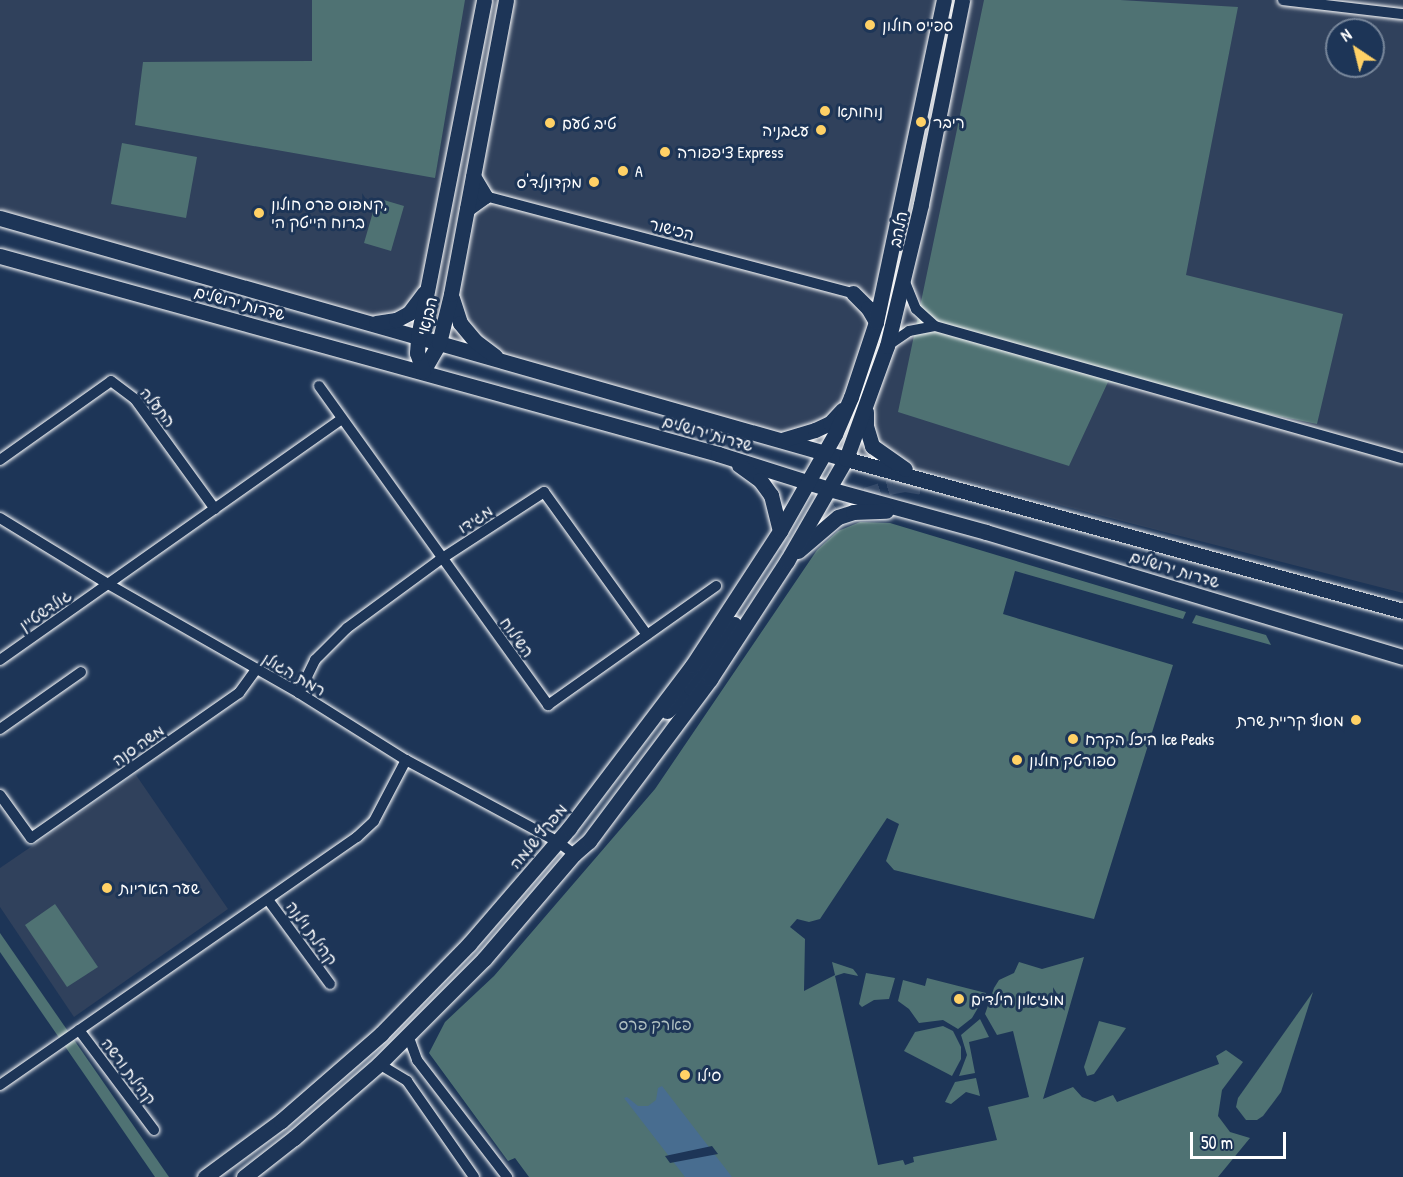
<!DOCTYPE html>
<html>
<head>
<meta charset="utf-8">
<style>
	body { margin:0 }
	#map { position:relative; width:1403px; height:1177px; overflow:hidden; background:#1d3557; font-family:"Patrick Hand","Playpen Sans Hebrew",sans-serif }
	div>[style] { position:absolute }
	.built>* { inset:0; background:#30415c }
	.green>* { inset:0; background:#4f7273 }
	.water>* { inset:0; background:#486d90 }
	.pier>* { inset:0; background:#1d3557 }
	.secondary-tunnel>* { height:15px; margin-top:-7.5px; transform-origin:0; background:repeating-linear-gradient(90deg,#344968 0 15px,transparent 0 23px) }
	.roads { filter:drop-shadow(0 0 2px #fff) drop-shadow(0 0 2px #fff) }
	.street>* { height:10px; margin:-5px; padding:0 5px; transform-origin:5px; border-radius:5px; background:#1d3557 }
	.secondary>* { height:15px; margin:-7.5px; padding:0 7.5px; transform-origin:7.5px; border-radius:7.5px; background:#1d3557 }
	.dots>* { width:16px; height:16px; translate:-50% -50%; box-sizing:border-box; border:3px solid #1d3557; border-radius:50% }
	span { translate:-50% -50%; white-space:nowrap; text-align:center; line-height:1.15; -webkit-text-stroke:6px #1d3557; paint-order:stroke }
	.poi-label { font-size:16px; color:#fff }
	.left { translate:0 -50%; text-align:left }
	.right { translate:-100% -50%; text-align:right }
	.street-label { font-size:16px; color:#fff }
	.park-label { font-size:16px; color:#b0c0c0 }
	.north { position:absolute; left:1325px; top:18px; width:60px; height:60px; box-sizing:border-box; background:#1d3557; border:2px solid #77869a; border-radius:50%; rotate:325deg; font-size:16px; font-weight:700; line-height:24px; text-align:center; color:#fff }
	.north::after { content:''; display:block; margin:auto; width:21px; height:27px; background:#ffd166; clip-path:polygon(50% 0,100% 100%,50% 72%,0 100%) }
	.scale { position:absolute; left:1190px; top:1132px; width:96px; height:27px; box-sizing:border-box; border:3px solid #fff; border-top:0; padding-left:8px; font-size:18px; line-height:21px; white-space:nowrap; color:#fff; -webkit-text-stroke:4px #1d3557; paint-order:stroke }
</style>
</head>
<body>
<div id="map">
	<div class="built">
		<div style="clip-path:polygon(evenodd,0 0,1403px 0,1403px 593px,782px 434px,0 210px,0 0,1337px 30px,1373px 30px,1373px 66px,1337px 66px,1337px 30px)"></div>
		<div style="clip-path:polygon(136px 775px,228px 909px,74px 1017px,0 907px,0 868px)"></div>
	</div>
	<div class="green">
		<div style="clip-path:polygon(312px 0,465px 0,435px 178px,135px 125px,143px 62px,312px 61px)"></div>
		<div style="clip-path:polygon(984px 0,1120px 0,1238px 7px,1186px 275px,1343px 314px,1317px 424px,1108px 382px,1069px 466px,898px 412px)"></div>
		<div style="clip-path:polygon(122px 143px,197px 157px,186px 218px,111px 204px)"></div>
		<div style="clip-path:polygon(377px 198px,404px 206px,391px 251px,364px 243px)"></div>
		<div style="clip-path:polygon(860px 522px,890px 523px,1186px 612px,1183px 619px,1015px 571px,1003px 614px,1173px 665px,1094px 919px,894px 870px,886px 861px,899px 824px,887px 818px,820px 919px,809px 922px,797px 919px,790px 927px,805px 939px,804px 991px,835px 975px,832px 962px,853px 969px,857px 974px,858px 976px,844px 973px,835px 976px,878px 1165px,903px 1160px,905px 1165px,914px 1162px,913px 1157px,997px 1140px,988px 1107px,1029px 1097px,1013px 1031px,997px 1035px,985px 1014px,994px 988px,999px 980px,1014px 973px,1019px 962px,1042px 969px,1084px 957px,1043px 1099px,1073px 1087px,1082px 1097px,1095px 1102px,1113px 1095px,1117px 1102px,1219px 1064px,1216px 1056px,1226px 1050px,1243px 1062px,1222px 1090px,1218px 1116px,1230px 1132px,1250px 1138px,1218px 1177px,529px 1177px,515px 1158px,508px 1161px,429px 1053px,445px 1022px,494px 976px,655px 789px,817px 550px,838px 531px)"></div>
		<div style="clip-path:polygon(1196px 615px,1266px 635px,1271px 645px,1192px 623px)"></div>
		<div style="clip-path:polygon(55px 904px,98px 967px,67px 987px,25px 925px)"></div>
		<div style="clip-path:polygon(0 933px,169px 1177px,155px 1177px,0 952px)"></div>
		<div style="clip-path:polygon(866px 973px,895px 978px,889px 999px,874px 1000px,862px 1007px,859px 1004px)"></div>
		<div style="clip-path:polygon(927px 978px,986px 993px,985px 996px,972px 1018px,958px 1029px,943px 1020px,919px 1023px,909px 1009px,898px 1001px,903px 980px,925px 986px)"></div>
		<div style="clip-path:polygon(1313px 992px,1281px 1092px,1263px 1116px,1257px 1120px,1246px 1120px,1236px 1107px,1238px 1098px)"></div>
		<div style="clip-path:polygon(980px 1019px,989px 1037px,969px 1042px,975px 1073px,959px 1076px,967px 1055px,961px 1035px)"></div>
		<div style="clip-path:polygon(1099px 1021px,1126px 1028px,1094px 1074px,1087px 1076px,1084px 1067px)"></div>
		<div style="clip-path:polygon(943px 1026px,953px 1031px,961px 1047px,961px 1059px,952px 1076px,904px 1051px,915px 1032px)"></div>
		<div style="clip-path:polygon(976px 1078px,980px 1096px,966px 1092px,951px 1104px,945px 1102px,955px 1082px)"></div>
	</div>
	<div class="water">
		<div style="clip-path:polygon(662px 1086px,732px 1177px,685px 1177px,624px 1098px,627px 1097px,638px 1106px,648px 1106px,656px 1100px,658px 1088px)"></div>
	</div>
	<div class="pier">
		<div style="clip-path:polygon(712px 1146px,718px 1154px,670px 1163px,665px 1156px)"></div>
	</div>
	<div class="secondary-tunnel">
		<div style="left:783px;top:552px;width:54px;rotate:-42.8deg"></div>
		<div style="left:823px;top:515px;width:25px;rotate:-32deg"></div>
		<div style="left:844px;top:502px;width:52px;rotate:-18.1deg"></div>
		<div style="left:893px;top:486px;width:13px;rotate:-9deg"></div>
		<div style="left:906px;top:484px;width:22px;rotate:10deg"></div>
	</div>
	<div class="roads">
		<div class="street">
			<div style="left:1283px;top:0;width:121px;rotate:6.7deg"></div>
			<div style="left:485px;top:196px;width:381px;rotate:14.8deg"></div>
			<div style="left:905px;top:282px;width:29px;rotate:68deg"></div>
			<div style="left:916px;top:309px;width:25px;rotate:42deg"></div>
			<div style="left:935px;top:326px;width:486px;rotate:15.8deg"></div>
			<div style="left:887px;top:346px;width:27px;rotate:-34deg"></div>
			<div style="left:909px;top:331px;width:26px;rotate:-11deg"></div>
			<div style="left:319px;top:386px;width:393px;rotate:54.3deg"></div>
			<div style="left:548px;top:705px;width:206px;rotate:-35.3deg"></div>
			<div style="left:0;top:460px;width:136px;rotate:-35.4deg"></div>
			<div style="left:111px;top:381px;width:30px;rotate:37deg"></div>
			<div style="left:135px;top:399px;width:136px;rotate:54deg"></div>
			<div style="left:0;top:518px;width:127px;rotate:31.4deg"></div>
			<div style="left:108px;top:584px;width:220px;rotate:29.7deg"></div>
			<div style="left:299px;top:693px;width:126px;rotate:32.1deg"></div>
			<div style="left:406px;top:760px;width:173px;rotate:28.3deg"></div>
			<div style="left:558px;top:842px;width:20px;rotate:37deg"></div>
			<div style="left:0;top:660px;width:418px;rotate:-35.2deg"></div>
			<div style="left:299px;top:693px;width:37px;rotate:-64deg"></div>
			<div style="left:315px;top:660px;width:45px;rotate:-45deg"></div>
			<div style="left:347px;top:628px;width:117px;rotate:-36.3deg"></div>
			<div style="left:441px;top:559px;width:123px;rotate:-33deg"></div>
			<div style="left:544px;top:492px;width:176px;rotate:54.2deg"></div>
			<div style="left:0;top:729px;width:99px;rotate:-35.1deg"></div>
			<div style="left:0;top:795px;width:53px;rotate:54.2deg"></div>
			<div style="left:31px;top:838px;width:254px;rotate:-34.9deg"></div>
			<div style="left:239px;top:693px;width:29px;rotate:-54deg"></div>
			<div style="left:269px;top:901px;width:103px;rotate:53.7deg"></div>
			<div style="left:79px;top:1030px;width:125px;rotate:53.1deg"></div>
			<div style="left:408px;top:1035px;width:27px;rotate:70deg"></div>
			<div style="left:417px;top:1060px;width:148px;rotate:52.4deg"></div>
			<div style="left:379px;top:1064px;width:33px;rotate:31deg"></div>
			<div style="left:407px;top:1081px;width:117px;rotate:55.1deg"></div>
			<div style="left:0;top:1085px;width:435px;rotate:-34.8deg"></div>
			<div style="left:357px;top:837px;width:23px;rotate:-43deg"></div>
			<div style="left:374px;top:821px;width:69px;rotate:-62.3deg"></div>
		</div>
		<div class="secondary">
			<div style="left:467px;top:209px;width:22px;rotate:-36deg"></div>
			<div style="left:485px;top:196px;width:23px;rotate:-121deg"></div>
			<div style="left:0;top:218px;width:880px;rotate:15.9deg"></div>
			<div style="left:846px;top:459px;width:577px;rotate:15.26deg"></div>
			<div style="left:0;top:256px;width:745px;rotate:15.42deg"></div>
			<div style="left:718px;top:454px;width:116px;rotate:17.5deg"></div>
			<div style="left:829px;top:489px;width:163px;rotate:15.3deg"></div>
			<div style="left:986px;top:532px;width:435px;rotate:16.7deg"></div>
			<div style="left:853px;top:293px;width:21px;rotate:45deg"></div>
			<div style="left:868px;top:308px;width:16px;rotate:60deg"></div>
			<div style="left:452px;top:298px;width:26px;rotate:72deg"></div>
			<div style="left:460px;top:323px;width:23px;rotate:50deg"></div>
			<div style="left:475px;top:341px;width:25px;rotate:37deg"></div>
			<div style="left:376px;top:323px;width:20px;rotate:-9deg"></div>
			<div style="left:396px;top:320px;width:15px;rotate:-28deg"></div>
			<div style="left:409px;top:313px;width:25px;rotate:-53deg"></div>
			<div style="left:423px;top:371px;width:32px;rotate:-60deg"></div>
			<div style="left:439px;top:343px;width:50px;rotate:-76.2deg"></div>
			<div style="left:451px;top:294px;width:299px;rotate:-79.4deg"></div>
			<div style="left:423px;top:371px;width:19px;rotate:-108deg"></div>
			<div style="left:417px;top:353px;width:16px;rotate:-86deg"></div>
			<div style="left:418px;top:337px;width:343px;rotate:-78.9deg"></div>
			<div style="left:866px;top:412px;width:14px;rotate:90deg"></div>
			<div style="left:866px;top:426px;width:21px;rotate:73deg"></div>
			<div style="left:872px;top:446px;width:40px;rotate:34.9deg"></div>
			<div style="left:782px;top:440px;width:34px;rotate:-17deg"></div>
			<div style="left:815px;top:430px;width:17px;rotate:-25deg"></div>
			<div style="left:830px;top:423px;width:18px;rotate:-47deg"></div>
			<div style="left:739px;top:465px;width:26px;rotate:36deg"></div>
			<div style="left:760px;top:480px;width:19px;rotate:54deg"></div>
			<div style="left:771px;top:495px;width:37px;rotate:76deg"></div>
			<div style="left:798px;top:551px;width:52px;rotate:-40.4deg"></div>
			<div style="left:838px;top:517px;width:16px;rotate:-18deg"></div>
			<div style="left:853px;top:512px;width:33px;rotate:-2deg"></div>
			<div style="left:667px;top:711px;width:33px;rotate:-44deg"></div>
			<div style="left:691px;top:688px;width:77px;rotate:-56.1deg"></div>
			<div style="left:205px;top:1177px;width:94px;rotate:-36.4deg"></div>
			<div style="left:281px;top:1121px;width:133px;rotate:-41deg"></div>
			<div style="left:381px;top:1034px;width:126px;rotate:-45.6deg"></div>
			<div style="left:469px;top:944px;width:153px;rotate:-49.2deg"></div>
			<div style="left:569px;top:828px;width:203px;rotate:-52.8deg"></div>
			<div style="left:692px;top:666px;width:161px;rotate:-56.9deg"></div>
			<div style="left:780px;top:531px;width:112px;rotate:-60.4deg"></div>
			<div style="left:835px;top:434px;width:40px;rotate:-66.6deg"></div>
			<div style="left:851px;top:397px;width:79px;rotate:-71.6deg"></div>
			<div style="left:876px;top:322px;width:329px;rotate:-78.1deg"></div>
			<div style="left:244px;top:1177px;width:63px;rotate:-38deg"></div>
			<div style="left:294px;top:1138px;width:113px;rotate:-41deg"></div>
			<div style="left:379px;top:1064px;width:148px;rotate:-45deg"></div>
			<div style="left:484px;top:959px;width:138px;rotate:-49.4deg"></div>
			<div style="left:574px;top:854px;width:20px;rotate:-41deg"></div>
			<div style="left:589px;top:841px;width:202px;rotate:-53.2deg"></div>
			<div style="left:710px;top:679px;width:141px;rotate:-56.9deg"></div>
			<div style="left:787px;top:561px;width:118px;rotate:-60deg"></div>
			<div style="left:846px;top:459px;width:120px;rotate:-70.1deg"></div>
			<div style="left:887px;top:346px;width:146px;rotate:-76.5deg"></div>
			<div style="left:921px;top:204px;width:208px;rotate:-78.6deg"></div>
		</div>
	</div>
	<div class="dots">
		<div style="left:870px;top:25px;background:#ffd166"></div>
		<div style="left:825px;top:111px;background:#ffd166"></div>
		<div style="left:921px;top:122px;background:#ffd166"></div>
		<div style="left:550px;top:123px;background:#ffd166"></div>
		<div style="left:821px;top:130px;background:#ffd166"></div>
		<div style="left:665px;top:152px;background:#ffd166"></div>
		<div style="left:623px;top:171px;background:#ffd166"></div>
		<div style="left:594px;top:182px;background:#ffd166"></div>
		<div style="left:259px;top:213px;background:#ffd166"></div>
		<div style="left:1356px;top:720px;background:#ffd166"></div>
		<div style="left:1073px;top:739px;background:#ffd166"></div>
		<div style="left:1017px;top:760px;background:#ffd166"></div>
		<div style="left:107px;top:888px;background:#ffd166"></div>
		<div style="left:959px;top:999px;background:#ffd166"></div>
		<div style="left:685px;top:1075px;background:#ffd166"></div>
	</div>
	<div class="poi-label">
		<span class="left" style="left:882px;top:25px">ספייס חולון</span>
		<span class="left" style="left:837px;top:111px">נוחותא</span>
		<span class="left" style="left:933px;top:122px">ריבר</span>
		<span class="left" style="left:562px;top:123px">טיב טעם</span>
		<span class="right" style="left:809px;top:130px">עגבניה</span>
		<span class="left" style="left:677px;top:152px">ציפפורה Express</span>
		<span class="left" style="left:635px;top:171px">A</span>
		<span class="right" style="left:582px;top:182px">מקדונלד'ס</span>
		<span class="left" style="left:271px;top:213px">קמפוס פרס חולון,<br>ברוח הייטק הי</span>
		<span class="right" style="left:1344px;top:720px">מסוף קריית שרת</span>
		<span class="left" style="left:1085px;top:739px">היכל הקרח Ice Peaks</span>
		<span class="left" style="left:1029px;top:760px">ספורטק חולון</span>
		<span class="left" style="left:119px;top:888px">שער האריות</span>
		<span class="left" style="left:971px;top:999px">מוזיאון הילדים</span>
		<span class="left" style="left:697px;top:1075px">סילו</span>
	</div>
	<div class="street-label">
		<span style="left:672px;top:229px;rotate:15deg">הכישור</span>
		<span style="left:898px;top:229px;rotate:-78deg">הלהב</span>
		<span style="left:240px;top:303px;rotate:15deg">שדרות ירושלים</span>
		<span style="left:427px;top:316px;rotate:-76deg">הבנאי</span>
		<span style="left:158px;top:407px;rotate:51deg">התעלה</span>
		<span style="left:708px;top:433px;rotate:16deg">שדרות ירושלים</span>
		<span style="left:475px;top:519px;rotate:-33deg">מגידו</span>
		<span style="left:1175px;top:569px;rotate:17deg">שדרות ירושלים</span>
		<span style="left:45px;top:610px;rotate:-35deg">גולדשטיין</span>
		<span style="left:517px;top:637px;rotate:54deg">השילוח</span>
		<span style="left:294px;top:674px;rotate:30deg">רמת הגולן</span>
		<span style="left:138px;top:745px;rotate:-35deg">משה סנה</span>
		<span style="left:538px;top:836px;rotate:-50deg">מפרץ שלמה</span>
		<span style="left:312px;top:933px;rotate:54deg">קהילת וילנה</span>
		<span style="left:129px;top:1071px;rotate:53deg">קהילת ורשה</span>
	</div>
	<div class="park-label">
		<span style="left:655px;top:1024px">פארק פרס</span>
	</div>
	<div class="north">N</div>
	<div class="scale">50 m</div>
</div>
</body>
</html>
